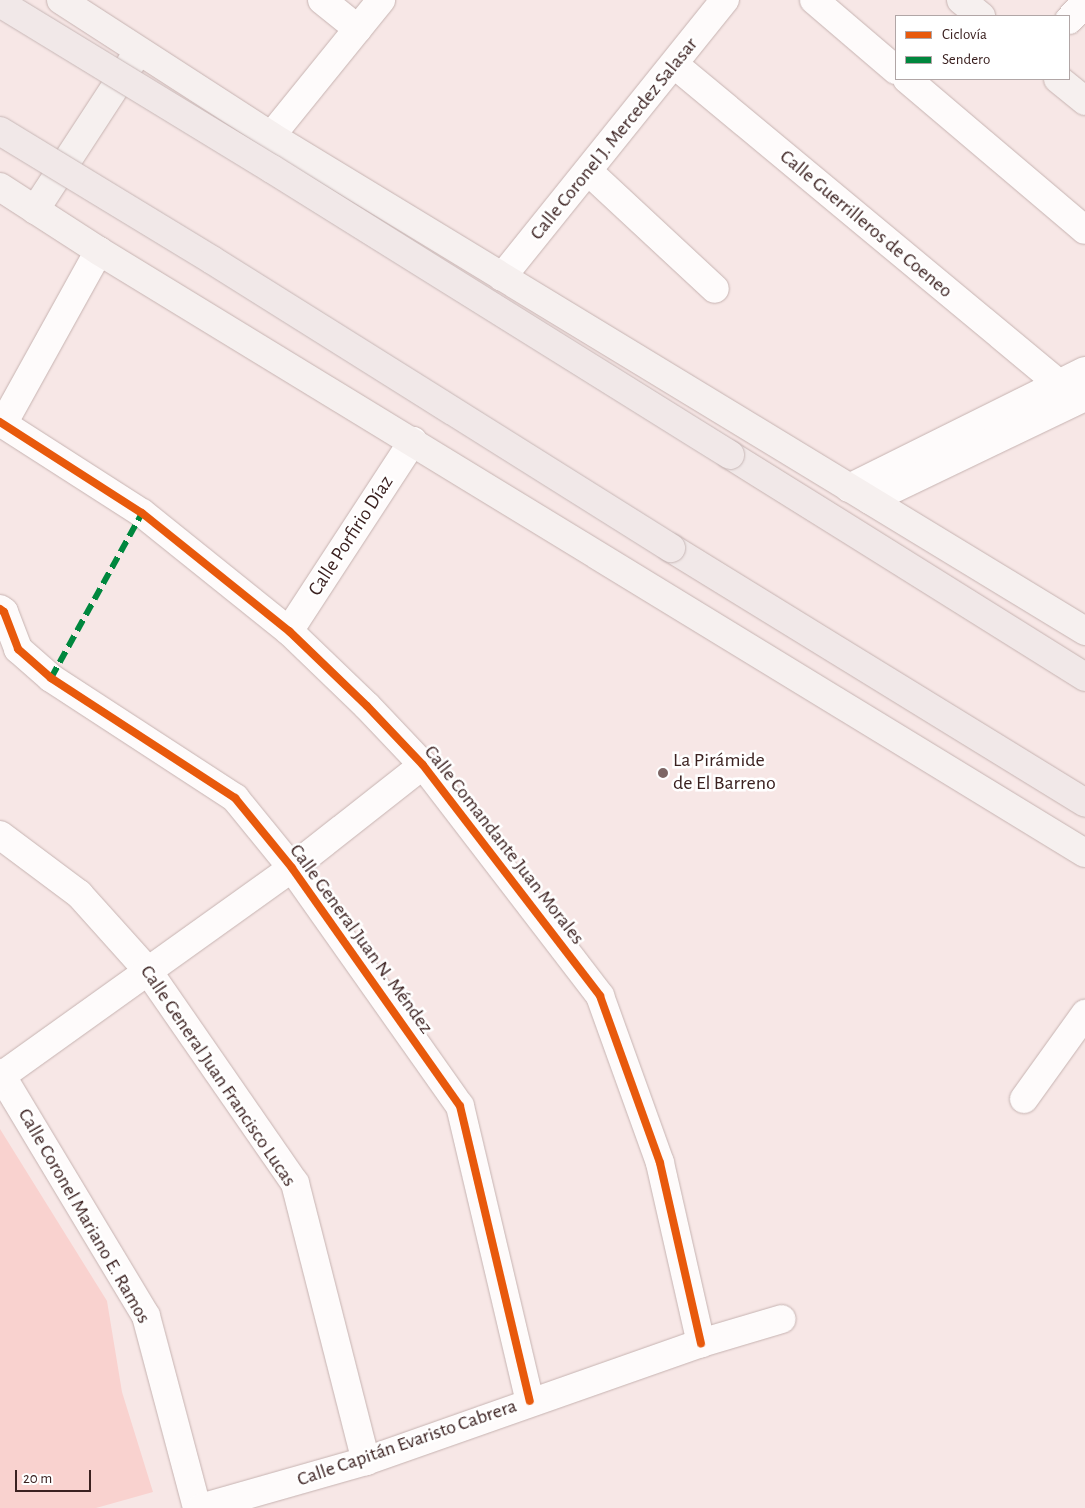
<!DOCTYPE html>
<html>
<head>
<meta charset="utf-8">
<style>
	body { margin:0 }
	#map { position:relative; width:1085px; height:1508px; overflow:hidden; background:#f7e7e6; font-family:"Alegreya Sans",sans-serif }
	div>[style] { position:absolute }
	.green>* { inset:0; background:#f9d2cf }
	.roads { filter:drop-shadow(0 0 1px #c6b3b1) drop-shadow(0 0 1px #c6b3b1) }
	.minor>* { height:28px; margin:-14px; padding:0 14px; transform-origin:14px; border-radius:14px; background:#fefbfb }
	.major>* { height:28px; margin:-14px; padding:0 14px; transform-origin:14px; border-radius:14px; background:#f6f0ef }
	.highway>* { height:28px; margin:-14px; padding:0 14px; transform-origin:14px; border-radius:14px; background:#f1e8e8 }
	.bridges { filter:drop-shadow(0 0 1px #c7b7b6) drop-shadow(0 0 1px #c7b7b6) }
	.highway-bridge>* { height:28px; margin:-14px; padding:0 14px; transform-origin:14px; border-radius:14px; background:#f1e8e8 }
	.quiet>* { height:6px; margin-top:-3px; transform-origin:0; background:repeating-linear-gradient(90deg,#00873e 0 12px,transparent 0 18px) }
	.cycleway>* { height:8px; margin:-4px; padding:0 4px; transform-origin:4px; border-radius:4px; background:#e8590c }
	.dots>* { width:14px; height:14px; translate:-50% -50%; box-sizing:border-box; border:2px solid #fff; border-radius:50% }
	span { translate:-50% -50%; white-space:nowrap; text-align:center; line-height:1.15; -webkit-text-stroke:5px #fff; paint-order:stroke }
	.street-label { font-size:20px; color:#3b2120 }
	.poi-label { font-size:20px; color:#3b2120 }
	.left { translate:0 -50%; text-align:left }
	.legend { position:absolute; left:895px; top:15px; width:175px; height:65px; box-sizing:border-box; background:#fff; border:1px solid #b1a6a6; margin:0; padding:6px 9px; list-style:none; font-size:15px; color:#3b2120 }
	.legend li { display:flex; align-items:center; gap:10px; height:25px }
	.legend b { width:25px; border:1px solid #b1a6a6 }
	.scale { position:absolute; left:15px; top:1470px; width:76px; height:22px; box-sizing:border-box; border:2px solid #3b2120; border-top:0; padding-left:6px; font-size:15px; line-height:18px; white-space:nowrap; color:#3b2120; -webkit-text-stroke:4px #fff; paint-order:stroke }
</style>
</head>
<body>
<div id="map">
	<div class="green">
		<div style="clip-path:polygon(0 1129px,107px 1301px,122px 1392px,153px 1492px,96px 1508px,0 1508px)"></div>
	</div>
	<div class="roads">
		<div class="minor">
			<div style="left:322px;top:0;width:46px;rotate:38.9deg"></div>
			<div style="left:814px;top:0;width:108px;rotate:40.5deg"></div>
			<div style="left:1069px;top:20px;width:24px;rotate:-48deg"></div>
			<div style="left:675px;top:65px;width:498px;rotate:39.7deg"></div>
			<div style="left:907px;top:79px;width:233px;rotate:40.3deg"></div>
			<div style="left:271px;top:136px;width:175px;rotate:-51deg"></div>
			<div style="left:588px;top:171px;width:173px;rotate:42.9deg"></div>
			<div style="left:502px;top:277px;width:356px;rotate:-51.2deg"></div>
			<div style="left:0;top:422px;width:169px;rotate:32.7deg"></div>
			<div style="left:142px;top:513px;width:189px;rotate:38.8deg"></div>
			<div style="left:289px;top:631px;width:108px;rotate:43.9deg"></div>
			<div style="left:367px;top:706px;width:81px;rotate:46.5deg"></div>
			<div style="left:423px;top:765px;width:291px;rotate:52.5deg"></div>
			<div style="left:600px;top:996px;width:177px;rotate:70.2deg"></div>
			<div style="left:660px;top:1163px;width:185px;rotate:77.2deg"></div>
			<div style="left:3px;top:424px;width:198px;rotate:-61deg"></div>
			<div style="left:849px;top:488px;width:263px;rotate:-26.4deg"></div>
			<div style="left:870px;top:500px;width:238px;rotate:-25.6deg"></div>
			<div style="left:0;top:609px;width:5px;rotate:37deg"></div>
			<div style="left:4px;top:612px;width:40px;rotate:69deg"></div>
			<div style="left:18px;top:649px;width:44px;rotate:41.3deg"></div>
			<div style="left:51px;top:678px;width:220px;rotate:33.1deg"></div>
			<div style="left:235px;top:798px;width:90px;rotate:50.8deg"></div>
			<div style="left:292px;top:868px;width:291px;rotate:54.8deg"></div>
			<div style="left:460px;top:1106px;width:303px;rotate:76.7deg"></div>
			<div style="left:289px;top:631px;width:227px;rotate:-56.9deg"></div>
			<div style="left:0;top:835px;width:99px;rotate:36.8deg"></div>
			<div style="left:79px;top:894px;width:103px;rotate:48.1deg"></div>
			<div style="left:148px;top:971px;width:258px;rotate:55.3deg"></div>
			<div style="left:295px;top:1183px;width:287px;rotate:75.7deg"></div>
			<div style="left:0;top:1073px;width:283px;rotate:59deg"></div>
			<div style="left:146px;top:1316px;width:199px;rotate:75.1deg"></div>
			<div style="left:0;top:1077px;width:359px;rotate:-35.6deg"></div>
			<div style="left:292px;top:868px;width:167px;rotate:-38.2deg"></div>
			<div style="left:1024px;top:1099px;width:105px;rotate:-54.3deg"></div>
			<div style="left:201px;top:1508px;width:172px;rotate:-15.9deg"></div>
			<div style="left:366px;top:1461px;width:355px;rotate:-19.4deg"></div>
			<div style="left:701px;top:1343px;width:84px;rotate:-16.5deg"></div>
		</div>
		<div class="major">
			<div style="left:61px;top:0;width:250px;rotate:32.9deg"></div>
			<div style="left:271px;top:136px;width:953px;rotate:31.3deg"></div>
			<div style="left:961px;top:0;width:26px;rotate:39deg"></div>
			<div style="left:1058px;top:79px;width:35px;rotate:39deg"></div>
			<div style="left:0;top:187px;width:118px;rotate:32.9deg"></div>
			<div style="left:99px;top:251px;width:1155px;rotate:31.41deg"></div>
			<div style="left:35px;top:210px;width:181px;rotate:-56.9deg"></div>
		</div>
		<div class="highway">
			<div style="left:730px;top:455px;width:419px;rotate:32deg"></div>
			<div style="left:671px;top:548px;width:486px;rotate:31.6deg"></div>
		</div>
	</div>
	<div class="bridges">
		<div class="highway-bridge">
			<div style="left:0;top:3px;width:319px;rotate:31.4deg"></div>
			<div style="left:272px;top:169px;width:540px;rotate:31.98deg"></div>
			<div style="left:0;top:131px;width:248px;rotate:31.3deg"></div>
			<div style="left:212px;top:260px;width:542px;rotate:32.11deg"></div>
		</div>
	</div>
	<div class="quiet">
		<div style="left:51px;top:678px;width:188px;rotate:-61.1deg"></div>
	</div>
	<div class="cycleway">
		<div style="left:0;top:422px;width:169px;rotate:32.7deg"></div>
		<div style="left:142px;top:513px;width:189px;rotate:38.8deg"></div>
		<div style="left:289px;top:631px;width:108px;rotate:43.9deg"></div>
		<div style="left:367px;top:706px;width:81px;rotate:46.5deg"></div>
		<div style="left:423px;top:765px;width:291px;rotate:52.5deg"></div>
		<div style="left:600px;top:996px;width:177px;rotate:70.2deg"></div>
		<div style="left:660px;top:1163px;width:185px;rotate:77.2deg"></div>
		<div style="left:0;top:609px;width:5px;rotate:37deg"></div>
		<div style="left:4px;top:612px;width:40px;rotate:69deg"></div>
		<div style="left:18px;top:649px;width:44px;rotate:41.3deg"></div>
		<div style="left:51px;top:678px;width:220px;rotate:33.1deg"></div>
		<div style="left:235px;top:798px;width:90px;rotate:50.8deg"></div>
		<div style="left:292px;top:868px;width:291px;rotate:54.8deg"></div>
		<div style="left:460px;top:1106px;width:303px;rotate:76.7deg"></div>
	</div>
	<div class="dots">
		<div style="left:663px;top:773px;background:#7d6665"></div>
	</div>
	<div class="street-label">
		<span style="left:614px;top:139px;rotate:-51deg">Calle Coronel J. Mercedez Salasar</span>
		<span style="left:866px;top:224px;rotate:40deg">Calle Guerrilleros de Coeneo</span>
		<span style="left:351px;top:536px;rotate:-57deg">Calle Porfirio Díaz</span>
		<span style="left:504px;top:845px;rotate:52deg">Calle Comandante Juan Morales</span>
		<span style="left:361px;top:939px;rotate:54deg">Calle General Juan N. Méndez</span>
		<span style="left:218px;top:1076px;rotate:56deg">Calle General Juan Francisco Lucas</span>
		<span style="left:84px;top:1216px;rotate:60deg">Calle Coronel Mariano E. Ramos</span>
		<span style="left:407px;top:1443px;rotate:-19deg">Calle Capitán Evaristo Cabrera</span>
	</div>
	<div class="poi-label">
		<span class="left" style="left:673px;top:772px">La Pirámide<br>de El Barreno</span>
	</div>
	<ul class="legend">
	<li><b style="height:6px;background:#e8590c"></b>Ciclovía</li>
	<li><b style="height:6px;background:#00873e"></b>Sendero</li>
	</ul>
	<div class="scale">20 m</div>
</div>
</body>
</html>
